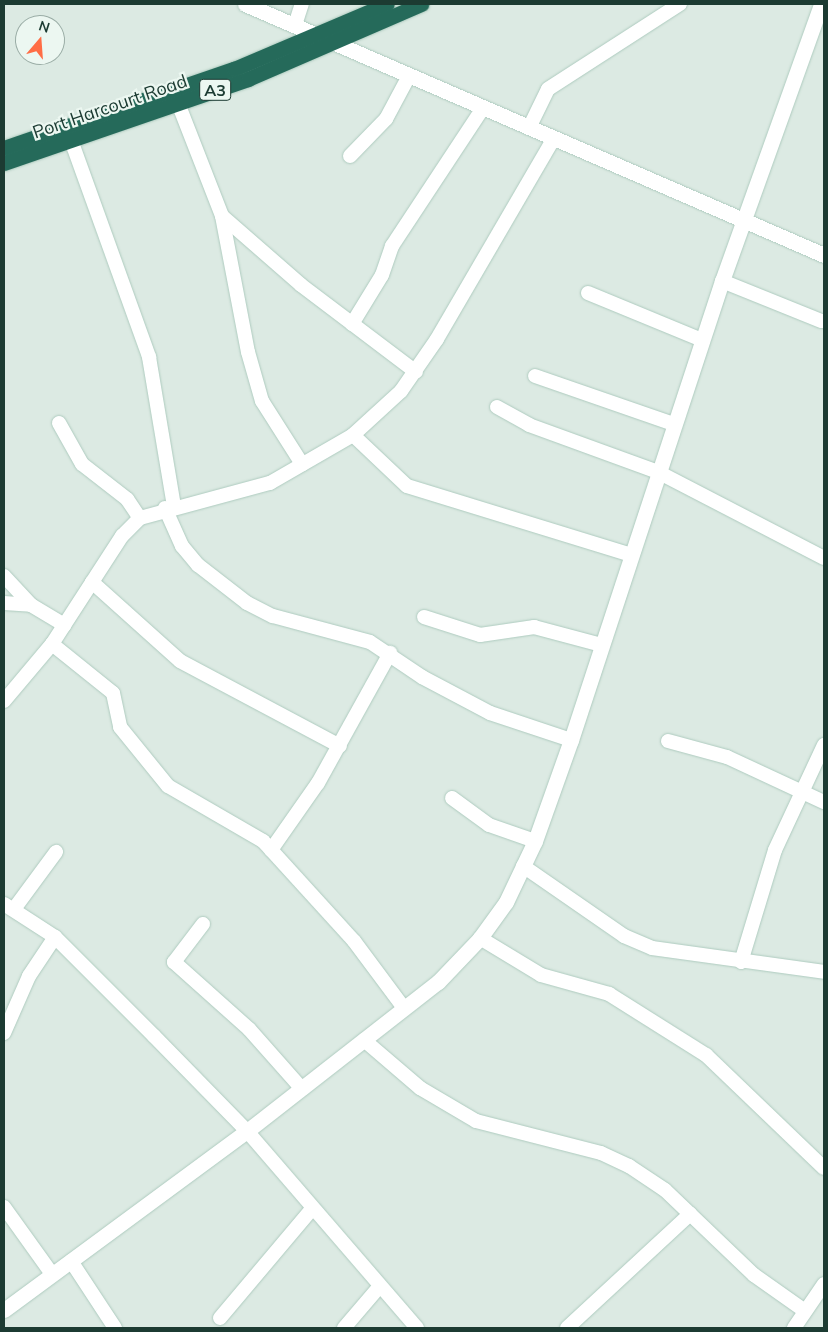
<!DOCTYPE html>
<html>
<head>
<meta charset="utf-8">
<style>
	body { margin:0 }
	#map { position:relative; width:828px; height:1332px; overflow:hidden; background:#dceae3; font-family:Mulish,sans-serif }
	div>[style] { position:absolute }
	.roads { filter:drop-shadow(0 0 1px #aecbbf) drop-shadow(0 0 1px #aecbbf) }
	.street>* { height:14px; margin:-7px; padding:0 7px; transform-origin:7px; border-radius:7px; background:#fff }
	.secondary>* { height:15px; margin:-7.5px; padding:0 7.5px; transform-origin:7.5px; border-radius:7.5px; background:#fff }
	.highway>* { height:15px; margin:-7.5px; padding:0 7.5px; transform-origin:7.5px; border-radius:7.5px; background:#256a5a }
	span { translate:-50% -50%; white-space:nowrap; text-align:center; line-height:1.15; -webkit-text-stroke:4.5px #ecf7f1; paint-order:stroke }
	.shield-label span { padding:1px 4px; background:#ecf7f1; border:1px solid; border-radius:4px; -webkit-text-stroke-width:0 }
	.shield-label { font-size:16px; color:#1c3b32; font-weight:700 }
	.street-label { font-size:18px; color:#1c3b32 }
	.frame { position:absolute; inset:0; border:5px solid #1c3b32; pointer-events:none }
	.north { position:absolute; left:15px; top:15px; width:50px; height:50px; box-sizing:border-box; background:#ecf7f1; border:1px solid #99aca5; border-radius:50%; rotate:18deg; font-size:14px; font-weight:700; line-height:20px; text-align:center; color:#1c3b32 }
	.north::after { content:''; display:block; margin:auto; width:18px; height:22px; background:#ff6d45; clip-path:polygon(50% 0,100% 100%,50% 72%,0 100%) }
</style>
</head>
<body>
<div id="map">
	<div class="roads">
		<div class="street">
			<div style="left:295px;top:25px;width:22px;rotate:-72deg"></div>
			<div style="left:178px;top:103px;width:121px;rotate:68.7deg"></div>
			<div style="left:222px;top:216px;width:138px;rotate:79.2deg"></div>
			<div style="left:248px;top:352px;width:51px;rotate:74.1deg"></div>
			<div style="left:262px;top:401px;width:75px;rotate:57.6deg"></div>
			<div style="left:529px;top:128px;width:43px;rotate:-64deg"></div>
			<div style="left:548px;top:89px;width:157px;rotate:-32.8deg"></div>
			<div style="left:71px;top:140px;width:231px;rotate:70.2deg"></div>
			<div style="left:149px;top:357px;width:151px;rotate:80.5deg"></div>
			<div style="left:350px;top:156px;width:52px;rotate:-45.8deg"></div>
			<div style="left:386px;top:119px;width:49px;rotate:-61.9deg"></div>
			<div style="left:222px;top:216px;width:105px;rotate:41.1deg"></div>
			<div style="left:301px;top:285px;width:144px;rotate:37.1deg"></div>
			<div style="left:722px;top:281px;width:107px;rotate:22deg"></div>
			<div style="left:588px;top:293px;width:123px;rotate:22.4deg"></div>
			<div style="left:352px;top:324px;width:57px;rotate:-58.5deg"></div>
			<div style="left:382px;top:275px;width:31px;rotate:-71deg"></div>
			<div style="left:392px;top:246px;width:165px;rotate:-56.6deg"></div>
			<div style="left:535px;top:376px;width:147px;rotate:19.1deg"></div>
			<div style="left:497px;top:407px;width:37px;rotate:29deg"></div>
			<div style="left:529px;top:425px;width:137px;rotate:20deg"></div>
			<div style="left:658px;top:472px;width:187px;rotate:27.4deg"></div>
			<div style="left:59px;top:423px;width:47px;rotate:60.7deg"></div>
			<div style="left:82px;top:464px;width:57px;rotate:37.9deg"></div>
			<div style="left:127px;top:499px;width:23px;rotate:56deg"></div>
			<div style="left:353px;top:435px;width:74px;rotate:43.4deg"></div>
			<div style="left:407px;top:486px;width:234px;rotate:17.1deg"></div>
			<div style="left:165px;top:508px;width:42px;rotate:65.9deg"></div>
			<div style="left:182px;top:546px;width:25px;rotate:50deg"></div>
			<div style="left:198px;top:565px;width:62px;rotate:37.8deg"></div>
			<div style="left:247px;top:603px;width:29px;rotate:27deg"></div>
			<div style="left:273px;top:616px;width:100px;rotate:15deg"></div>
			<div style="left:370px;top:642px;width:63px;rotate:33.9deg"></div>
			<div style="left:422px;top:677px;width:77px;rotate:27.9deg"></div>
			<div style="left:490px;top:713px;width:85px;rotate:18.4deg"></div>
			<div style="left:4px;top:576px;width:40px;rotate:47deg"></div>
			<div style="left:31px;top:605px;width:39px;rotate:31deg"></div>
			<div style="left:92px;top:582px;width:118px;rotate:41.9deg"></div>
			<div style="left:180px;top:661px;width:181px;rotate:28deg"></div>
			<div style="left:4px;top:603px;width:27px;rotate:4deg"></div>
			<div style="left:424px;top:617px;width:59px;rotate:17.8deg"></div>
			<div style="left:480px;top:635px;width:55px;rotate:-8.4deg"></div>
			<div style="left:534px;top:627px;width:69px;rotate:15deg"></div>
			<div style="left:52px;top:644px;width:78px;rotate:38.8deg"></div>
			<div style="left:113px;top:693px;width:35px;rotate:78deg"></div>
			<div style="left:120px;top:727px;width:76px;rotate:50.9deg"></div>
			<div style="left:168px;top:786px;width:110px;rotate:30.1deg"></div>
			<div style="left:263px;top:841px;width:135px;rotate:47.7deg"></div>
			<div style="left:354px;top:941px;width:84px;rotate:53.3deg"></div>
			<div style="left:4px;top:701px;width:75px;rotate:-49.9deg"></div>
			<div style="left:52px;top:644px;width:129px;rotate:-57.1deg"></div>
			<div style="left:122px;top:536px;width:25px;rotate:-45deg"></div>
			<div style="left:140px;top:518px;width:135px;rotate:-15.1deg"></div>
			<div style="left:270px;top:483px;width:96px;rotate:-30deg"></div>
			<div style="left:353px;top:435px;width:65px;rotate:-42.5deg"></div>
			<div style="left:401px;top:391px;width:63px;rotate:-55.3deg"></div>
			<div style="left:437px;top:339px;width:230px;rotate:-59.8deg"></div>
			<div style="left:668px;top:741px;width:61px;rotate:15.2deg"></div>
			<div style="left:727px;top:757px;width:107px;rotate:24.9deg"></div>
			<div style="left:452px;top:798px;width:46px;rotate:36.1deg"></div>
			<div style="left:489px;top:825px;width:49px;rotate:19.2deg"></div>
			<div style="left:271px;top:850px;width:82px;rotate:-55deg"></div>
			<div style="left:318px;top:783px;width:149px;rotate:-61deg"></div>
			<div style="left:523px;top:866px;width:123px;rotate:34.7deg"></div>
			<div style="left:624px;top:936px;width:30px;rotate:23deg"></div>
			<div style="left:652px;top:948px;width:174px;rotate:7.9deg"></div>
			<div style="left:4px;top:904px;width:61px;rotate:32.9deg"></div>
			<div style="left:55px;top:937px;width:140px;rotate:45deg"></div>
			<div style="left:154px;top:1036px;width:133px;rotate:45.6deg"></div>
			<div style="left:247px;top:1131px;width:260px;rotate:49.2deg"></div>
			<div style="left:14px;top:909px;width:71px;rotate:-53.6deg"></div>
			<div style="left:203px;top:924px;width:48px;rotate:127.3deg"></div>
			<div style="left:174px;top:962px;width:101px;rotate:41.8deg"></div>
			<div style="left:249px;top:1029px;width:80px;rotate:48.5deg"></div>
			<div style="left:480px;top:938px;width:71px;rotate:31.2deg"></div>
			<div style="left:541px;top:975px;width:71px;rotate:15.6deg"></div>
			<div style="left:609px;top:994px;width:115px;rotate:32.2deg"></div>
			<div style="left:706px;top:1055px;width:163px;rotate:43.8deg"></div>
			<div style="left:741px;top:962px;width:117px;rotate:-73.1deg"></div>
			<div style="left:775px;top:850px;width:116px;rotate:-65deg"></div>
			<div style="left:4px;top:1033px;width:62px;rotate:-66.3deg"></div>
			<div style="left:29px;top:976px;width:47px;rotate:-56.3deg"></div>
			<div style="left:364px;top:1040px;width:74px;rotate:40.6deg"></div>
			<div style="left:420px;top:1088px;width:65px;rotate:30.5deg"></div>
			<div style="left:476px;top:1121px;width:129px;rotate:14.4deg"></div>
			<div style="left:601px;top:1153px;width:31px;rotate:25deg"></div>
			<div style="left:629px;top:1166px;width:43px;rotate:33.7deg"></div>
			<div style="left:665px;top:1190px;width:123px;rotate:43.7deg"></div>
			<div style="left:754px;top:1275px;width:62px;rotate:35.2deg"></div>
			<div style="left:4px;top:1207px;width:82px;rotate:54.4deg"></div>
			<div style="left:71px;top:1261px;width:80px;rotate:56.7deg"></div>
			<div style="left:220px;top:1318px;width:141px;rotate:-49.9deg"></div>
			<div style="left:344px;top:1328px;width:54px;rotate:-49.5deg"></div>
			<div style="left:567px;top:1328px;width:168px;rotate:-42.8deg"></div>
			<div style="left:794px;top:1328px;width:53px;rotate:-55.7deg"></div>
		</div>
		<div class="secondary">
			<div style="left:245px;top:4px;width:631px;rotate:23.44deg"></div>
			<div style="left:4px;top:1310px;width:302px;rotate:-36.4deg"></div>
			<div style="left:247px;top:1131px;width:242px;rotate:-38deg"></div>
			<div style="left:438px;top:982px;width:61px;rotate:-46.3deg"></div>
			<div style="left:480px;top:938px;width:44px;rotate:-54.2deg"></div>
			<div style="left:506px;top:902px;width:68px;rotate:-64.6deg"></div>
			<div style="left:535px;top:841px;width:107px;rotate:-70.4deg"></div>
			<div style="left:571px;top:740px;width:483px;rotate:-71.8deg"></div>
			<div style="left:722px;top:281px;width:294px;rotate:-70.3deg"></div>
		</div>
		<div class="highway">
			<div style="left:4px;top:148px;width:243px;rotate:-19deg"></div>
			<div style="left:234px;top:69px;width:166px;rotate:-23deg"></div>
			<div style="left:4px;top:163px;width:258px;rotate:-19deg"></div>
			<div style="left:248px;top:79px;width:189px;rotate:-23.4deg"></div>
		</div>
	</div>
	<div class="shield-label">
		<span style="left:215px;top:90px">A3</span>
	</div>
	<div class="street-label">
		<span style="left:110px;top:107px;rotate:-19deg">Port Harcourt Road</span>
	</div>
	<div class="frame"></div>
	<div class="north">N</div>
</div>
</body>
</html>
